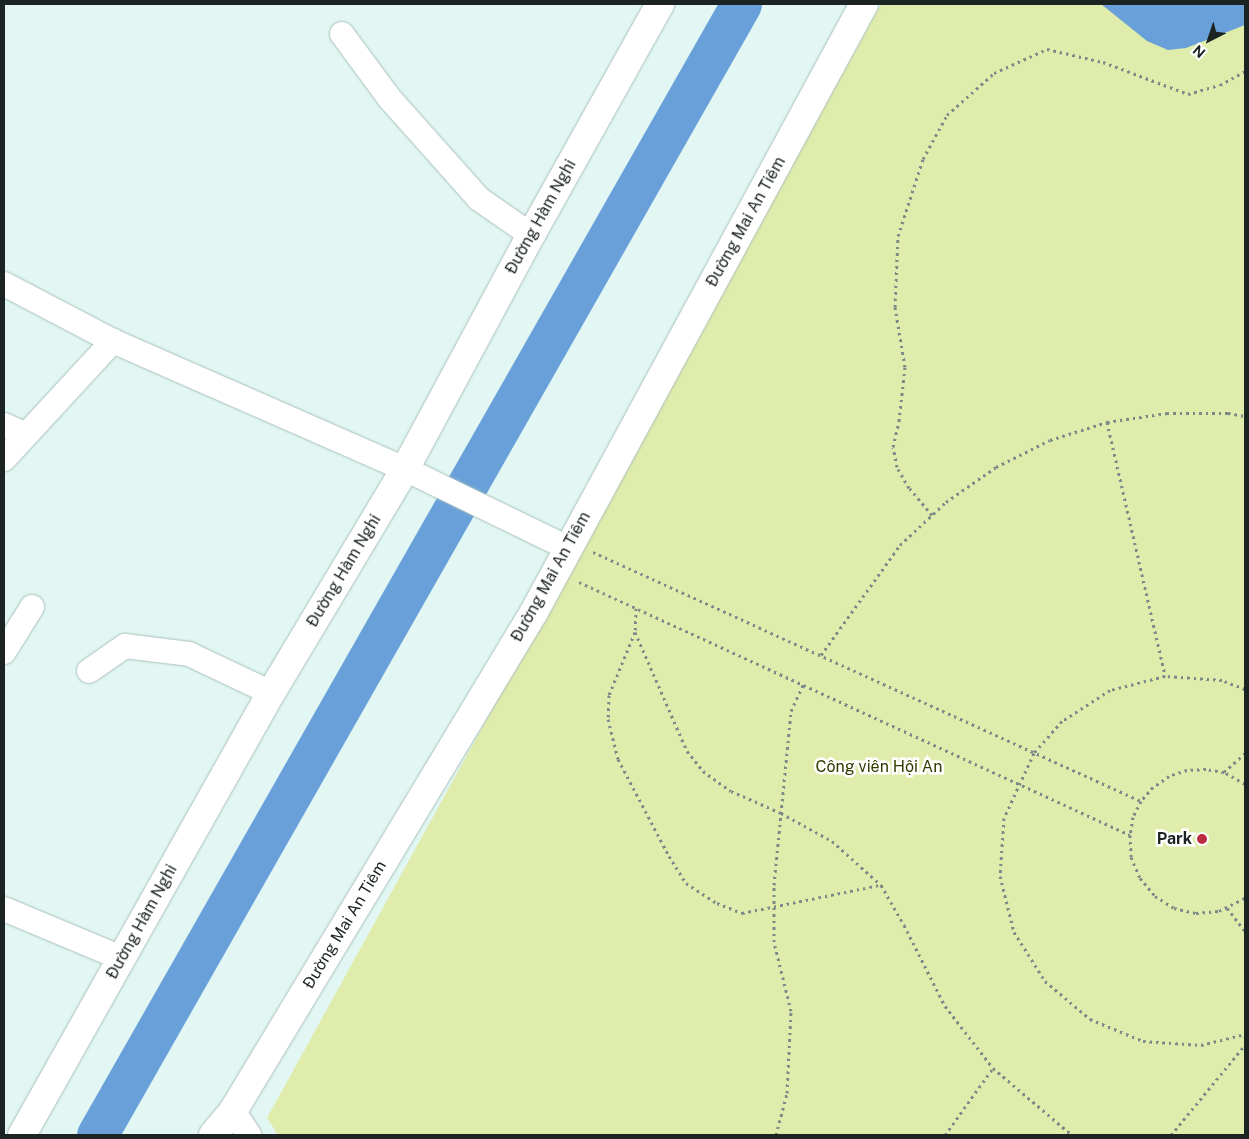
<!DOCTYPE html>
<html>
<head>
<meta charset="utf-8">
<style>
	body { margin:0 }
	#map { position:relative; width:1249px; height:1139px; overflow:hidden; background:#e2f7f3; font-family:"Public Sans",sans-serif }
	div>[style] { position:absolute }
	.green>* { inset:0; background:#dfecac }
	.water>* { inset:0; background:#69a0d9 }
	.river>* { height:41px; margin:-20.5px; padding:0 20.5px; transform-origin:20.5px; border-radius:20.5px; background:#69a0d9 }
	.path>* { height:3px; margin-top:-1.5px; transform-origin:0; background:repeating-linear-gradient(90deg,#7d8b88 0 2.5px,transparent 0 6.5px) }
	.roads { filter:drop-shadow(0 0 1px #abc0bc) drop-shadow(0 0 1px #abc0bc) }
	.street>* { height:24px; margin:-12px; padding:0 12px; transform-origin:12px; border-radius:12px; background:#fff }
	.secondary>* { height:28px; margin:-14px; padding:0 14px; transform-origin:14px; border-radius:14px; background:#fff }
	.dots>* { width:14px; height:14px; translate:-50% -50%; box-sizing:border-box; border:2px solid #fff; border-radius:50% }
	span { translate:-50% -50%; white-space:nowrap; text-align:center; line-height:1.15; -webkit-text-stroke:5px #fff; paint-order:stroke }
	.street-label { font-size:16px; color:#1c2423 }
	.park-label { font-size:16px; color:#343b00 }
	.poi-label { font-size:16px; color:#1c2423; font-weight:700 }
	.right { translate:-100% -50%; text-align:right }
	.frame { position:absolute; inset:0; border:5px solid #1c2423; pointer-events:none }
	.north { position:absolute; left:1184px; top:15px; width:50px; height:50px; -webkit-text-stroke:4px #fff; paint-order:stroke; rotate:221deg; font-size:14px; font-weight:700; line-height:20px; text-align:center; color:#1c2423 }
	.north::after { content:''; display:block; margin:auto; width:18px; height:22px; background:#1c2423; clip-path:polygon(50% 0,100% 100%,50% 72%,0 100%) }
</style>
</head>
<body>
<div id="map">
	<div class="green">
		<div style="clip-path:polygon(881px 4px,1245px 4px,1245px 1135px,278px 1135px,267px 1118px)"></div>
	</div>
	<div class="water">
		<div style="clip-path:polygon(1101px 4px,1245px 4px,1245px 25px,1186px 48px,1168px 50px,1147px 41px)"></div>
	</div>
	<div class="river">
		<div style="left:97px;top:1135px;width:1301px;rotate:-60.34deg"></div>
	</div>
	<div class="path">
		<div style="left:1107px;top:422px;width:261px;rotate:77.1deg"></div>
		<div style="left:932px;top:515px;width:35px;rotate:-130deg"></div>
		<div style="left:909px;top:488px;width:24px;rotate:-120deg"></div>
		<div style="left:897px;top:467px;width:20px;rotate:-101deg"></div>
		<div style="left:893px;top:447px;width:27px;rotate:-77deg"></div>
		<div style="left:899px;top:421px;width:54px;rotate:-83.7deg"></div>
		<div style="left:905px;top:367px;width:61px;rotate:-99.5deg"></div>
		<div style="left:895px;top:307px;width:71px;rotate:-87.6deg"></div>
		<div style="left:898px;top:236px;width:81px;rotate:-72deg"></div>
		<div style="left:923px;top:159px;width:50px;rotate:-61.4deg"></div>
		<div style="left:947px;top:115px;width:63px;rotate:-41.8deg"></div>
		<div style="left:994px;top:73px;width:58px;rotate:-24.4deg"></div>
		<div style="left:1047px;top:49px;width:57px;rotate:13.1deg"></div>
		<div style="left:1103px;top:62px;width:91px;rotate:20.6deg"></div>
		<div style="left:1188px;top:94px;width:33px;rotate:-16deg"></div>
		<div style="left:1220px;top:85px;width:29px;rotate:-29deg"></div>
		<div style="left:593px;top:552px;width:602px;rotate:24.44deg"></div>
		<div style="left:579px;top:582px;width:606px;rotate:24.66deg"></div>
		<div style="left:636px;top:608px;width:24px;rotate:92deg"></div>
		<div style="left:635px;top:632px;width:130px;rotate:66.4deg"></div>
		<div style="left:687px;top:751px;width:26px;rotate:51deg"></div>
		<div style="left:703px;top:771px;width:34px;rotate:36deg"></div>
		<div style="left:731px;top:791px;width:55px;rotate:23.7deg"></div>
		<div style="left:781px;top:813px;width:58px;rotate:28.8deg"></div>
		<div style="left:832px;top:841px;width:66px;rotate:41.9deg"></div>
		<div style="left:881px;top:885px;width:46px;rotate:60.1deg"></div>
		<div style="left:904px;top:925px;width:91px;rotate:63.2deg"></div>
		<div style="left:945px;top:1006px;width:78px;rotate:52.3deg"></div>
		<div style="left:993px;top:1068px;width:104px;rotate:40.3deg"></div>
		<div style="left:635px;top:632px;width:68px;rotate:112.4deg"></div>
		<div style="left:609px;top:695px;width:24px;rotate:92deg"></div>
		<div style="left:608px;top:719px;width:41px;rotate:76deg"></div>
		<div style="left:618px;top:759px;width:110px;rotate:62.3deg"></div>
		<div style="left:669px;top:856px;width:32px;rotate:58deg"></div>
		<div style="left:686px;top:883px;width:37px;rotate:33deg"></div>
		<div style="left:717px;top:903px;width:27px;rotate:22deg"></div>
		<div style="left:742px;top:913px;width:141px;rotate:-11.5deg"></div>
		<div style="left:821px;top:655px;width:135px;rotate:-54.3deg"></div>
		<div style="left:900px;top:545px;width:63px;rotate:-43.1deg"></div>
		<div style="left:946px;top:502px;width:61px;rotate:-35deg"></div>
		<div style="left:996px;top:467px;width:60px;rotate:-26.6deg"></div>
		<div style="left:1050px;top:440px;width:60px;rotate:-17.5deg"></div>
		<div style="left:1107px;top:422px;width:61px;rotate:-8.5deg"></div>
		<div style="left:1167px;top:413px;width:61px"></div>
		<div style="left:1228px;top:413px;width:17px;rotate:10deg"></div>
		<div style="left:1245px;top:689px;width:25px;rotate:-159deg"></div>
		<div style="left:1222px;top:680px;width:57px;rotate:-176deg"></div>
		<div style="left:1165px;top:676px;width:57px;rotate:165.7deg"></div>
		<div style="left:1110px;top:690px;width:57px;rotate:147.1deg"></div>
		<div style="left:1062px;top:721px;width:43px;rotate:131.2deg"></div>
		<div style="left:1034px;top:753px;width:72px;rotate:114.8deg"></div>
		<div style="left:1004px;top:818px;width:58px;rotate:93.9deg"></div>
		<div style="left:1000px;top:876px;width:58px;rotate:76deg"></div>
		<div style="left:1014px;top:932px;width:58px;rotate:57.7deg"></div>
		<div style="left:1045px;top:981px;width:59px;rotate:40.2deg"></div>
		<div style="left:1090px;top:1019px;width:57px;rotate:22.5deg"></div>
		<div style="left:1143px;top:1041px;width:58px;rotate:3.9deg"></div>
		<div style="left:1201px;top:1045px;width:45px;rotate:-14deg"></div>
		<div style="left:1224px;top:772px;width:28px;rotate:-42deg"></div>
		<div style="left:1245px;top:784px;width:24px;rotate:-150deg"></div>
		<div style="left:1224px;top:772px;width:18px;rotate:-171deg"></div>
		<div style="left:1206px;top:769px;width:19px;rotate:177deg"></div>
		<div style="left:1187px;top:770px;width:19px;rotate:162deg"></div>
		<div style="left:1169px;top:776px;width:19px;rotate:145deg"></div>
		<div style="left:1153px;top:787px;width:18px;rotate:131deg"></div>
		<div style="left:1141px;top:801px;width:18px;rotate:117deg"></div>
		<div style="left:1133px;top:817px;width:18px;rotate:99deg"></div>
		<div style="left:1130px;top:835px;width:22px;rotate:87deg"></div>
		<div style="left:1131px;top:857px;width:23px;rotate:67deg"></div>
		<div style="left:1140px;top:878px;width:23px;rotate:50deg"></div>
		<div style="left:1155px;top:896px;width:22px;rotate:32deg"></div>
		<div style="left:1174px;top:908px;width:23px;rotate:13deg"></div>
		<div style="left:1196px;top:913px;width:23px;rotate:-5deg"></div>
		<div style="left:1219px;top:911px;width:29px;rotate:-27deg"></div>
		<div style="left:1227px;top:908px;width:29px;rotate:52deg"></div>
		<div style="left:776px;top:1135px;width:43px;rotate:-75.3deg"></div>
		<div style="left:787px;top:1093px;width:82px;rotate:-87.2deg"></div>
		<div style="left:791px;top:1011px;width:71px;rotate:-103.8deg"></div>
		<div style="left:774px;top:942px;width:57px;rotate:-90deg"></div>
		<div style="left:774px;top:885px;width:175px;rotate:-84.4deg"></div>
		<div style="left:791px;top:711px;width:29px;rotate:-65deg"></div>
		<div style="left:945px;top:1135px;width:82px;rotate:-54.4deg"></div>
		<div style="left:1171px;top:1135px;width:117px;rotate:-50.6deg"></div>
	</div>
	<div class="roads">
		<div class="street">
			<div style="left:342px;top:34px;width:81px;rotate:53.6deg"></div>
			<div style="left:390px;top:99px;width:134px;rotate:48.3deg"></div>
			<div style="left:479px;top:199px;width:63px;rotate:34.7deg"></div>
			<div style="left:4px;top:284px;width:123px;rotate:27.6deg"></div>
			<div style="left:113px;top:341px;width:319px;rotate:23.7deg"></div>
			<div style="left:405px;top:469px;width:181px;rotate:25.9deg"></div>
			<div style="left:4px;top:425px;width:22px;rotate:24deg"></div>
			<div style="left:4px;top:459px;width:161px;rotate:-47.3deg"></div>
			<div style="left:4px;top:652px;width:53px;rotate:-58.1deg"></div>
			<div style="left:89px;top:671px;width:44px;rotate:-34.8deg"></div>
			<div style="left:125px;top:646px;width:64px;rotate:7.1deg"></div>
			<div style="left:189px;top:654px;width:91px;rotate:25.4deg"></div>
			<div style="left:4px;top:909px;width:127px;rotate:22.7deg"></div>
			<div style="left:233px;top:1111px;width:29px;rotate:56deg"></div>
		</div>
		<div class="secondary">
			<div style="left:22px;top:1135px;width:507px;rotate:-60.61deg"></div>
			<div style="left:271px;top:693px;width:261px;rotate:-59.1deg"></div>
			<div style="left:405px;top:469px;width:266px;rotate:-61.7deg"></div>
			<div style="left:531px;top:235px;width:265px;rotate:-60.8deg"></div>
			<div style="left:213px;top:1135px;width:31px;rotate:-50deg"></div>
			<div style="left:233px;top:1111px;width:583px;rotate:-58.9deg"></div>
			<div style="left:534px;top:612px;width:692px;rotate:-61.51deg"></div>
		</div>
	</div>
	<div class="dots">
		<div style="left:1202px;top:839px;background:#bc2b42"></div>
	</div>
	<div class="street-label">
		<span style="left:541px;top:217px;rotate:-61deg">Đường Hàm Nghi</span>
		<span style="left:746px;top:222px;rotate:-61deg">Đường Mai An Tiêm</span>
		<span style="left:344px;top:571px;rotate:-59deg">Đường Hàm Nghi</span>
		<span style="left:551px;top:577px;rotate:-61deg">Đường Mai An Tiêm</span>
		<span style="left:142px;top:922px;rotate:-61deg">Đường Hàm Nghi</span>
		<span style="left:345px;top:925px;rotate:-59deg">Đường Mai An Tiêm</span>
	</div>
	<div class="park-label">
		<span style="left:879px;top:767px">Công viên Hội An</span>
	</div>
	<div class="poi-label">
		<span class="right" style="left:1192px;top:839px">Park</span>
	</div>
	<div class="frame"></div>
	<div class="north">N</div>
</div>
</body>
</html>
